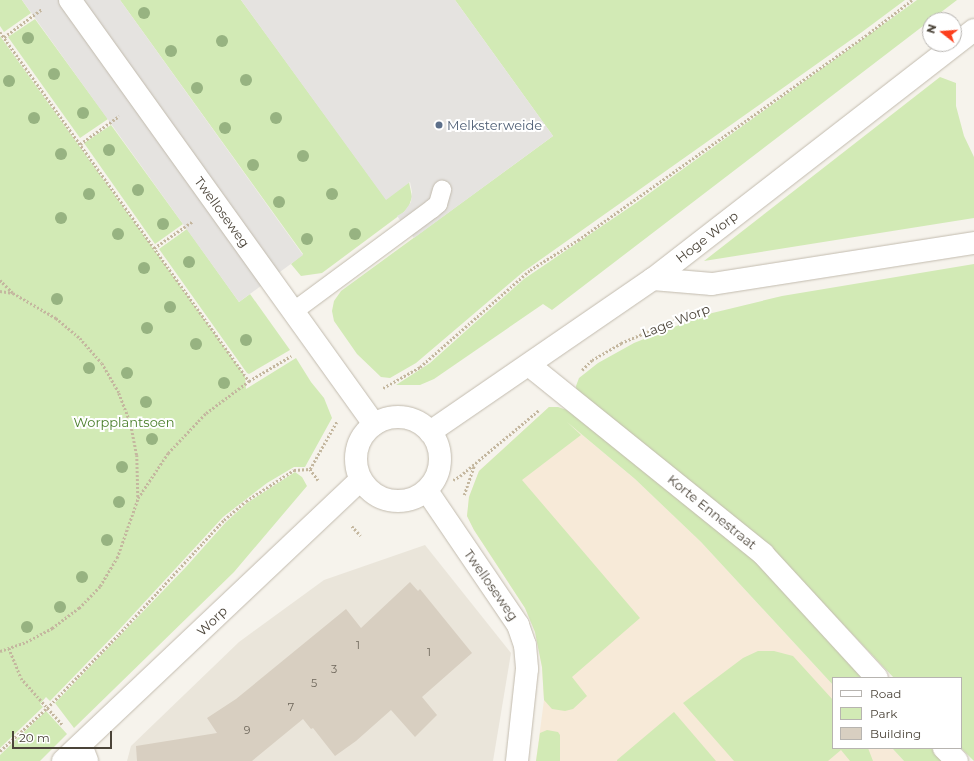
<!DOCTYPE html>
<html>
<head>
<meta charset="utf-8">
<style>
	body { margin:0 }
	#map { position:relative; width:974px; height:761px; overflow:hidden; background:#f6f3ec; font-family:Montserrat,sans-serif }
	div>[style] { position:absolute }
	.residential>* { inset:0; background:#eae5da }
	.commercial>* { inset:0; background:#f7ead8 }
	.green>* { inset:0; background:#d2eab5 }
	.parking>* { inset:0; background:#e5e3e0 }
	.building>* { inset:0; background:#d8cfc1 }
	.path>* { height:2.5px; margin-top:-1.25px; transform-origin:0; background:repeating-linear-gradient(90deg,#c4b79f 0 2px,transparent 0 4px) }
	.roads { filter:drop-shadow(0 0 1px #c2bbae) drop-shadow(0 0 1px #c2bbae) }
	.service>* { height:18px; margin:-9px; padding:0 9px; transform-origin:9px; border-radius:9px; background:#fff }
	.minor>* { height:22px; margin:-11px; padding:0 11px; transform-origin:11px; border-radius:11px; background:#fff }
	.tertiary>* { height:22px; margin:-11px; padding:0 11px; transform-origin:11px; border-radius:11px; background:#fff }
	.tertiary>.ring { margin:-11px; padding:0; box-sizing:content-box; background:none; border:22px solid #fff; border-radius:50% }
	.trees>* { width:12px; height:12px; margin:-6px; border-radius:50%; background:#97b381 }
	.dots>* { width:11px; height:11px; translate:-50% -50%; box-sizing:border-box; border:2px solid #fff; border-radius:50% }
	span { translate:-50% -50%; white-space:nowrap; text-align:center; line-height:1.15; -webkit-text-stroke:4px #fff; paint-order:stroke }
	.number-label { font-size:11px; color:#6e675b }
	.number-label span { -webkit-text-stroke-width:0 }
	.service-label { font-size:13px; color:#4e5e75 }
	.left { translate:0 -50%; text-align:left }
	.street-label { font-size:13px; color:#4b4439 }
	.park-label { font-size:13px; color:#4a7f2a }
	.legend { position:absolute; left:832px; top:677px; width:130px; height:72px; box-sizing:border-box; background:#fff; border:1px solid #b7b4b0; margin:0; padding:5px 7px; list-style:none; font-size:12px; color:#4b4439 }
	.legend li { display:flex; align-items:center; gap:8px; height:20px }
	.legend b { width:20px; border:1px solid #b7b4b0 }
	.north { position:absolute; left:922px; top:12px; width:40px; height:40px; box-sizing:border-box; background:#fff; border:1px solid #b7b4b0; border-radius:50%; rotate:287deg; font-size:11px; font-weight:700; line-height:16px; text-align:center; color:#4b4439 }
	.north::after { content:''; display:block; margin:auto; width:14px; height:18px; background:#fc3f1d; clip-path:polygon(50% 0,100% 100%,50% 72%,0 100%) }
	.scale { position:absolute; left:12px; top:731px; width:100px; height:18px; box-sizing:border-box; border:2px solid #4b4439; border-top:0; padding-left:5px; font-size:12px; line-height:14px; white-space:nowrap; color:#4b4439; -webkit-text-stroke:3px #fff; paint-order:stroke }
</style>
</head>
<body>
<div id="map">
	<div class="residential">
		<div style="clip-path:polygon(425px 545px,511px 653px,493px 761px,127px 761px,131px 746px,239px 642px,324px 580px)"></div>
	</div>
	<div class="commercial">
		<div style="clip-path:polygon(549px 407px,635px 479px,701px 542px,833px 685px,833px 748px,892px 748px,904px 761px,536px 761px,544px 700px,542px 667px,535px 632px,525px 608px,474px 530px,467px 516px,469px 497px,479px 471px)"></div>
	</div>
	<div class="green">
		<div style="clip-path:polygon(0 0,22px 0,31px 13px,4px 32px,0 26px)"></div>
		<div style="clip-path:polygon(120px 0,241px 0,386px 199px,409px 182px,412px 197px,409px 206px,404px 212px,322px 273px,301px 276px,291px 264px,303px 254px)"></div>
		<div style="clip-path:polygon(455px 0,905px 0,862px 32px,523px 272px,416px 363px,390px 378px,381px 377px,357px 354px,334px 321px,332px 311px,334px 301px,341px 291px,553px 136px)"></div>
		<div style="clip-path:polygon(917px 0,957px 0,552px 310px,543px 304px,434px 379px,420px 385px,396px 385px,430px 363px,524px 279px,636px 203px)"></div>
		<div style="clip-path:polygon(35px 19px,108px 119px,80px 138px,8px 37px)"></div>
		<div style="clip-path:polygon(0 36px,245px 376px,246px 389px,296px 358px,311px 382px,324px 398px,332px 418px,305px 467px,294px 467px,267px 483px,223px 517px,117px 632px,50px 701px,46px 697px,40px 704px,43px 707px,0 748px)"></div>
		<div style="clip-path:polygon(940px 77px,956px 83px,956px 106px,964px 136px,974px 157px,974px 218px,704px 261px)"></div>
		<div style="clip-path:polygon(111px 125px,183px 224px,155px 244px,84px 143px)"></div>
		<div style="clip-path:polygon(187px 229px,239px 302px,250px 294px,290px 350px,249px 374px,247px 373px,159px 249px)"></div>
		<div style="clip-path:polygon(974px 264px,974px 761px,961px 748px,961px 678px,894px 678px,762px 539px,577px 394px,576px 386px,579px 378px,598px 363px,634px 343px,704px 315px,782px 296px)"></div>
		<div style="clip-path:polygon(549px 407px,558px 407px,567px 410px,735px 540px,866px 678px,833px 678px,833px 685px,701px 542px,635px 479px,567px 422px,581px 435px,522px 480px,640px 618px,572px 677px,587px 696px,573px 709px,565px 711px,552px 709px,544px 700px,542px 667px,535px 632px,525px 608px,474px 530px,467px 516px,469px 497px,479px 471px)"></div>
		<div style="clip-path:polygon(295px 472px,302px 477px,307px 486px,234px 572px,74px 728px,55px 703px,186px 567px,226px 522px,247px 503px)"></div>
		<div style="clip-path:polygon(758px 651px,774px 651px,793px 656px,833px 700px,833px 748px,868px 748px,873px 761px,850px 761px,841px 750px,828px 761px,734px 761px,683px 703px,743px 658px)"></div>
		<div style="clip-path:polygon(46px 711px,67px 734px,40px 761px,0 761px,0 755px)"></div>
		<div style="clip-path:polygon(674px 712px,716px 761px,617px 761px,617px 760px)"></div>
		<div style="clip-path:polygon(547px 730px,558px 732px,560px 735px,560px 761px,536px 761px,540px 733px)"></div>
		<div style="clip-path:polygon(892px 748px,932px 748px,945px 761px,904px 761px)"></div>
	</div>
	<div class="parking">
		<div style="clip-path:polygon(22px 0,120px 0,303px 255px,239px 302px)"></div>
		<div style="clip-path:polygon(241px 0,455px 0,553px 136px,414px 238px,397px 216px,404px 212px,411px 202px,412px 192px,410px 182px,386px 200px)"></div>
	</div>
	<div class="building">
		<div style="clip-path:polygon(410px 582px,418px 591px,420px 589px,472px 653px,422px 697px,437px 715px,415px 737px,391px 710px,356px 741px,335px 756px,313px 728px,311px 729px,303px 719px,252px 761px,137px 761px,136px 746px,217px 733px,207px 718px,236px 699px,346px 609px,361px 628px)"></div>
	</div>
	<div class="path">
		<div style="left:0;top:32px;width:429px;rotate:54.5deg"></div>
		<div style="left:4px;top:37px;width:47px;rotate:-36.4deg"></div>
		<div style="left:80px;top:144px;width:48px;rotate:-35.7deg"></div>
		<div style="left:154px;top:248px;width:47px;rotate:-34.7deg"></div>
		<div style="left:0;top:280px;width:18px;rotate:45deg"></div>
		<div style="left:0;top:291px;width:13px;rotate:9deg"></div>
		<div style="left:13px;top:293px;width:50px;rotate:30.2deg"></div>
		<div style="left:56px;top:318px;width:31px;rotate:40deg"></div>
		<div style="left:80px;top:338px;width:33px;rotate:49deg"></div>
		<div style="left:102px;top:363px;width:34px;rotate:60deg"></div>
		<div style="left:119px;top:393px;width:34px;rotate:69deg"></div>
		<div style="left:131px;top:425px;width:31px;rotate:79deg"></div>
		<div style="left:137px;top:455px;width:42px;rotate:88.6deg"></div>
		<div style="left:582px;top:370px;width:14px;rotate:-45deg"></div>
		<div style="left:592px;top:360px;width:34px;rotate:-30deg"></div>
		<div style="left:621px;top:343px;width:77px;rotate:-22.9deg"></div>
		<div style="left:383px;top:388px;width:43px;rotate:-29.6deg"></div>
		<div style="left:420px;top:367px;width:147px;rotate:-41.4deg"></div>
		<div style="left:530px;top:270px;width:57px;rotate:-32deg"></div>
		<div style="left:578px;top:240px;width:357px;rotate:-35.4deg"></div>
		<div style="left:869px;top:33px;width:54px;rotate:-37.5deg"></div>
		<div style="left:310px;top:469px;width:55px;rotate:-60.6deg"></div>
		<div style="left:310px;top:469px;width:14px;rotate:54deg"></div>
		<div style="left:453px;top:480px;width:8px;rotate:-30deg"></div>
		<div style="left:460px;top:476px;width:103px;rotate:-39.9deg"></div>
		<div style="left:464px;top:495px;width:31px;rotate:-71deg"></div>
		<div style="left:352px;top:526px;width:13px;rotate:48deg"></div>
		<div style="left:9px;top:648px;width:32px;rotate:68deg"></div>
		<div style="left:21px;top:678px;width:62px;rotate:48.3deg"></div>
		<div style="left:0;top:651px;width:28px;rotate:-19deg"></div>
		<div style="left:26px;top:642px;width:30px;rotate:-28deg"></div>
		<div style="left:52px;top:628px;width:34px;rotate:-37deg"></div>
		<div style="left:79px;top:608px;width:30px;rotate:-46deg"></div>
		<div style="left:100px;top:586px;width:33px;rotate:-59deg"></div>
		<div style="left:117px;top:558px;width:64px;rotate:-70.7deg"></div>
		<div style="left:138px;top:498px;width:54px;rotate:-56.3deg"></div>
		<div style="left:168px;top:453px;width:55px;rotate:-46.5deg"></div>
		<div style="left:206px;top:413px;width:54px;rotate:-36.7deg"></div>
		<div style="left:249px;top:381px;width:49px;rotate:-30.8deg"></div>
		<div style="left:0;top:751px;width:64px;rotate:-42.5deg"></div>
		<div style="left:47px;top:708px;width:103px;rotate:-45.8deg"></div>
		<div style="left:119px;top:634px;width:155px;rotate:-47.4deg"></div>
		<div style="left:224px;top:520px;width:29px;rotate:-41deg"></div>
		<div style="left:246px;top:501px;width:57px;rotate:-32.9deg"></div>
		<div style="left:294px;top:470px;width:16px;rotate:-4deg"></div>
	</div>
	<div class="roads">
		<div class="service">
			<div style="left:294px;top:311px;width:172px;rotate:-36.5deg"></div>
			<div style="left:432px;top:209px;width:8px;rotate:-40deg"></div>
			<div style="left:438px;top:204px;width:15px;rotate:-74deg"></div>
		</div>
		<div class="minor">
			<div style="left:70px;top:0;width:522px;rotate:54.36deg"></div>
			<div style="left:529px;top:365px;width:301px;rotate:38.9deg"></div>
			<div style="left:763px;top:554px;width:168px;rotate:47.4deg"></div>
			<div style="left:81px;top:745px;width:17px;rotate:69deg"></div>
			<div style="left:944px;top:748px;width:18px;rotate:45deg"></div>
		</div>
		<div class="tertiary">
			<div style="left:653px;top:279px;width:59px;rotate:4.8deg"></div>
			<div style="left:712px;top:284px;width:265px;rotate:-8.9deg"></div>
			<div class="ring" style="left:356px;top:417px;width:62px;height:62px"></div>
			<div style="left:430px;top:432px;width:270px;rotate:-34.5deg"></div>
			<div style="left:653px;top:279px;width:406px;rotate:-37.8deg"></div>
			<div style="left:427px;top:491px;width:162px;rotate:55.8deg"></div>
			<div style="left:518px;top:625px;width:21px;rotate:71deg"></div>
			<div style="left:525px;top:645px;width:24px;rotate:85deg"></div>
			<div style="left:527px;top:669px;width:93px;rotate:96.2deg"></div>
			<div style="left:63px;top:761px;width:409px;rotate:-43.4deg"></div>
		</div>
	</div>
	<div class="trees">
		<div style="left:144px;top:13px"></div>
		<div style="left:28px;top:38px"></div>
		<div style="left:222px;top:41px"></div>
		<div style="left:171px;top:51px"></div>
		<div style="left:54px;top:74px"></div>
		<div style="left:246px;top:80px"></div>
		<div style="left:9px;top:81px"></div>
		<div style="left:197px;top:88px"></div>
		<div style="left:83px;top:113px"></div>
		<div style="left:34px;top:118px"></div>
		<div style="left:276px;top:118px"></div>
		<div style="left:225px;top:128px"></div>
		<div style="left:109px;top:150px"></div>
		<div style="left:61px;top:154px"></div>
		<div style="left:303px;top:156px"></div>
		<div style="left:253px;top:165px"></div>
		<div style="left:138px;top:190px"></div>
		<div style="left:89px;top:194px"></div>
		<div style="left:332px;top:194px"></div>
		<div style="left:279px;top:202px"></div>
		<div style="left:61px;top:218px"></div>
		<div style="left:163px;top:224px"></div>
		<div style="left:118px;top:234px"></div>
		<div style="left:355px;top:234px"></div>
		<div style="left:307px;top:239px"></div>
		<div style="left:189px;top:262px"></div>
		<div style="left:144px;top:268px"></div>
		<div style="left:57px;top:299px"></div>
		<div style="left:170px;top:307px"></div>
		<div style="left:147px;top:328px"></div>
		<div style="left:246px;top:340px"></div>
		<div style="left:196px;top:344px"></div>
		<div style="left:89px;top:368px"></div>
		<div style="left:127px;top:373px"></div>
		<div style="left:224px;top:383px"></div>
		<div style="left:146px;top:402px"></div>
		<div style="left:152px;top:439px"></div>
		<div style="left:122px;top:467px"></div>
		<div style="left:119px;top:502px"></div>
		<div style="left:107px;top:540px"></div>
		<div style="left:82px;top:577px"></div>
		<div style="left:60px;top:607px"></div>
		<div style="left:27px;top:627px"></div>
	</div>
	<div class="dots">
		<div style="left:439px;top:125px;background:#5c6f8a"></div>
	</div>
	<div class="number-label">
		<span style="left:358px;top:645px">1</span>
		<span style="left:429px;top:652px">1</span>
		<span style="left:334px;top:669px">3</span>
		<span style="left:314px;top:683px">5</span>
		<span style="left:291px;top:707px">7</span>
		<span style="left:247px;top:730px">9</span>
	</div>
	<div class="service-label">
		<span class="left" style="left:447px;top:125px">Melksterweide</span>
	</div>
	<div class="street-label">
		<span style="left:222px;top:212px;rotate:54deg">Twelloseweg</span>
		<span style="left:707px;top:237px;rotate:-38deg">Hoge Worp</span>
		<span style="left:676px;top:321px;rotate:-21deg">Lage Worp</span>
		<span style="left:712px;top:512px;rotate:39deg">Korte Ennestraat</span>
		<span style="left:491px;top:585px;rotate:55deg">Twelloseweg</span>
		<span style="left:212px;top:621px;rotate:-44deg">Worp</span>
	</div>
	<div class="park-label">
		<span style="left:124px;top:422px">Worpplantsoen</span>
	</div>
	<ul class="legend">
	<li><b style="height:5px;background:#fff"></b>Road</li>
	<li><b style="height:11px;background:#d2eab5"></b>Park</li>
	<li><b style="height:11px;background:#d8cfc1"></b>Building</li>
	</ul>
	<div class="north">N</div>
	<div class="scale">20 m</div>
</div>
</body>
</html>
